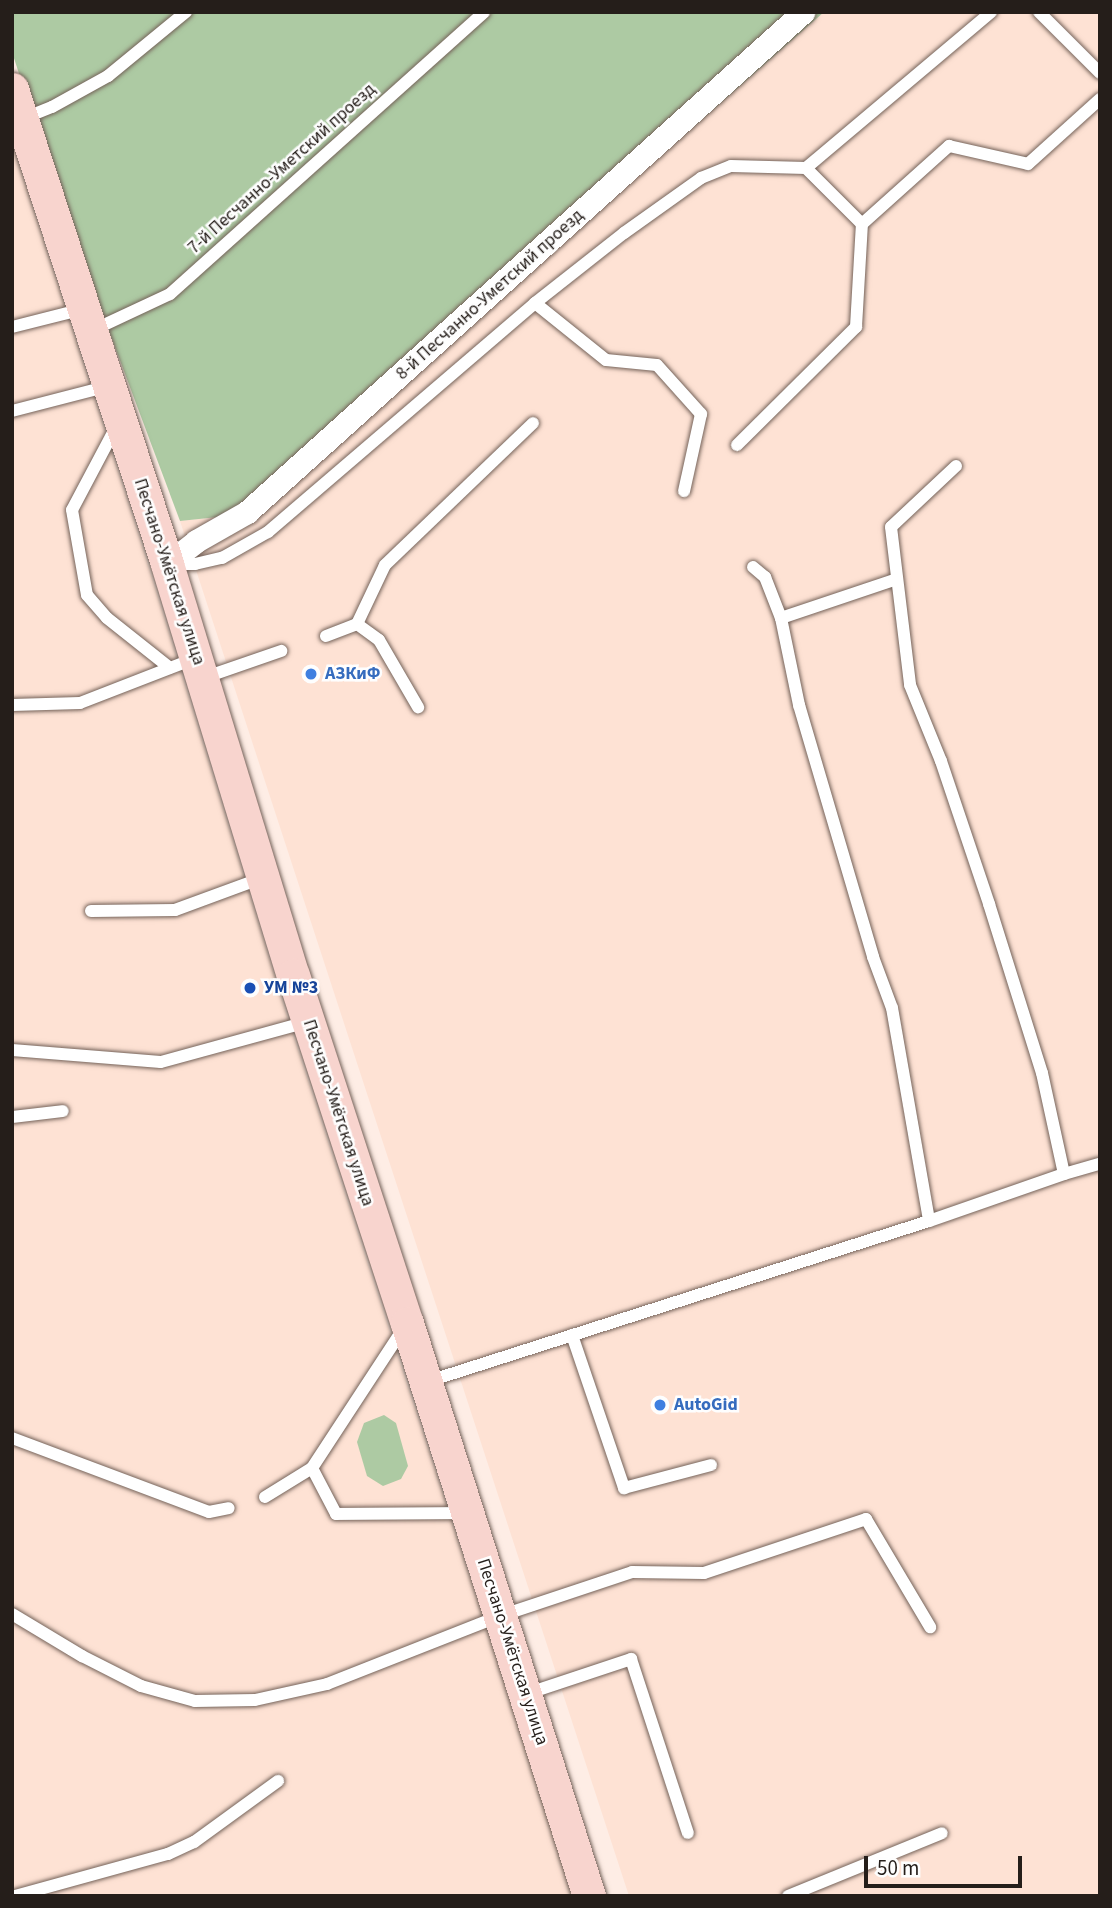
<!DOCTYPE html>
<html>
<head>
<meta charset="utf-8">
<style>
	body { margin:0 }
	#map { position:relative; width:1112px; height:1908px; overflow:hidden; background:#feede5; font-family:"Source Sans 3",sans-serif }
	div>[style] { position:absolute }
	.built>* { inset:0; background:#fee2d4 }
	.green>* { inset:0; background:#adcaa3 }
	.roads { filter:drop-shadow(0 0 2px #746259) drop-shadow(0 0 2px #746259) }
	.service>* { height:12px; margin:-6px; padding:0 6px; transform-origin:6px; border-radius:6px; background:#fff }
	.minor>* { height:23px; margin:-11.5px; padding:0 11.5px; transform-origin:11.5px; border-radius:11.5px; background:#fff }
	.secondary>* { height:33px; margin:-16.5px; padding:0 16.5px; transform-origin:16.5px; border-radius:16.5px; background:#f8d4ce }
	.dots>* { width:19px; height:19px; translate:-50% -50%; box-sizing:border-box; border:4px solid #fefefe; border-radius:50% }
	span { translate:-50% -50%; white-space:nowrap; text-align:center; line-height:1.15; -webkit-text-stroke:5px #fefefe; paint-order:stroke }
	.street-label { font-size:18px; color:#251e1a }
	.shop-label { font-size:18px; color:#366cbe; font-weight:700 }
	.left { translate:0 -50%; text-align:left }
	.transit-label { font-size:18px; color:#164399; font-weight:700 }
	.frame { position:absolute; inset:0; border:14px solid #251e1a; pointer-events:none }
	.scale { position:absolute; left:864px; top:1856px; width:158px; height:32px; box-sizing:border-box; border:4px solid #251e1a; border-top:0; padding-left:9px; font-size:21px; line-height:24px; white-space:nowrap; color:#251e1a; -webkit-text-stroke:5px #fefefe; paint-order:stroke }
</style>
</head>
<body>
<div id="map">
	<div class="built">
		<div style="clip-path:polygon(824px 12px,1100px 12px,1100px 1896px,629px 1896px,180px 521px,256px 513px)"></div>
		<div style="clip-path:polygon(12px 143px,140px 539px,286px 1013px,574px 1896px,12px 1896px)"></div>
	</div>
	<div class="green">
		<div style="clip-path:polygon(12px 12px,824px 12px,256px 513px,180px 521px,60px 200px,12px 52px)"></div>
		<div style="clip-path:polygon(384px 1415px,396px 1423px,408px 1466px,401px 1479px,383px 1486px,367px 1476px,357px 1442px,364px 1423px)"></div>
	</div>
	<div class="roads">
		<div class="service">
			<div style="left:1039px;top:12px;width:86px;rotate:45deg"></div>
			<div style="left:22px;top:119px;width:32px;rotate:-22deg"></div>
			<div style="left:52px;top:107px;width:64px;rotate:-29deg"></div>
			<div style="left:108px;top:76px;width:101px;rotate:-39.4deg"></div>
			<div style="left:862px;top:224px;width:117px;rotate:-41.9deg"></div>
			<div style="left:949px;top:146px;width:81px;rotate:12.8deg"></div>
			<div style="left:1028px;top:164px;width:97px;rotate:-42.1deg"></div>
			<div style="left:535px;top:303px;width:91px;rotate:38.8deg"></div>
			<div style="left:606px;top:360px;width:51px;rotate:5.6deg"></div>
			<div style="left:657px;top:365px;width:66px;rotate:48.1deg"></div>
			<div style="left:701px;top:414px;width:79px;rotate:102.4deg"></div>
			<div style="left:12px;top:327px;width:73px;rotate:-14.2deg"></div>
			<div style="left:91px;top:331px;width:87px;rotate:-25.1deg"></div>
			<div style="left:170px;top:294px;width:422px;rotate:-41.9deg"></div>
			<div style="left:12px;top:411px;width:100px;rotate:-14.5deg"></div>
			<div style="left:117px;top:425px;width:96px;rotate:117.9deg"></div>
			<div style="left:72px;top:510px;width:86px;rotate:80deg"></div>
			<div style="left:87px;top:595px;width:30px;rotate:49deg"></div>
			<div style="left:107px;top:618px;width:80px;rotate:38.4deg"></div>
			<div style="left:737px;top:445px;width:168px;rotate:-44.8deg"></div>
			<div style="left:856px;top:327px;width:103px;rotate:-86.7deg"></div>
			<div style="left:862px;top:224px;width:79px;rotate:-135deg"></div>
			<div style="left:956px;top:466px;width:89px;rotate:136.8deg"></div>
			<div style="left:891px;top:527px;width:159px;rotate:83.1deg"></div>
			<div style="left:910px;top:685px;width:82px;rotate:67.8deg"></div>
			<div style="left:941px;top:761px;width:151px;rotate:71.4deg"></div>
			<div style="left:989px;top:904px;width:177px;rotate:72.6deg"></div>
			<div style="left:1042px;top:1073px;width:103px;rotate:77.7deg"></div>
			<div style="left:1064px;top:1174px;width:37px;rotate:-16deg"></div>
			<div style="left:169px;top:564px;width:26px"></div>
			<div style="left:195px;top:564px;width:28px;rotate:-13deg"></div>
			<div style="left:222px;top:558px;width:53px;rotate:-29.5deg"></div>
			<div style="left:268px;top:532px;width:352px;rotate:-40.6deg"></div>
			<div style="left:535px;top:303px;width:113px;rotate:-38.2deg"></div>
			<div style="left:624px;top:233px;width:95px;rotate:-35.5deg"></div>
			<div style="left:701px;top:178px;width:32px;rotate:-22deg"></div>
			<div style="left:731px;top:166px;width:75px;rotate:1.5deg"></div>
			<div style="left:806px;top:168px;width:242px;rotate:-40.1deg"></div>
			<div style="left:753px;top:567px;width:16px;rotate:40deg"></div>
			<div style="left:765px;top:577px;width:44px;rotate:68.7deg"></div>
			<div style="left:781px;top:618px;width:122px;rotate:-18.6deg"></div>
			<div style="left:781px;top:618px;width:89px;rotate:78.3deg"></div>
			<div style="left:799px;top:705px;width:263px;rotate:73.6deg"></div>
			<div style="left:873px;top:957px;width:54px;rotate:69.6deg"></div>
			<div style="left:892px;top:1008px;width:216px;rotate:80.1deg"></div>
			<div style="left:929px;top:1221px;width:143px;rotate:-19.2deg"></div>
			<div style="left:357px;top:624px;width:27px;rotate:36deg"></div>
			<div style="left:379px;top:640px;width:78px;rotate:59.8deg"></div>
			<div style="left:326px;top:636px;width:33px;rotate:-21deg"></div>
			<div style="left:357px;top:624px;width:65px;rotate:-64.6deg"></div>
			<div style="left:385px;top:565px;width:205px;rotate:-43.8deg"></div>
			<div style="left:203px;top:678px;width:83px;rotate:-19.1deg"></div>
			<div style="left:12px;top:705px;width:68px;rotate:-1.7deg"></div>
			<div style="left:80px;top:703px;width:124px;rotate:-21.2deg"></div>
			<div style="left:91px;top:911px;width:84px;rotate:-0.7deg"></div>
			<div style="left:175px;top:910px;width:93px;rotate:-20.2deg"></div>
			<div style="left:12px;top:1050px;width:149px;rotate:4.6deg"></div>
			<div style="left:161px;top:1062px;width:151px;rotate:-15.3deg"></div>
			<div style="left:12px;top:1117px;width:51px;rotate:-6.7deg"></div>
			<div style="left:403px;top:1329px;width:166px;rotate:123.2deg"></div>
			<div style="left:312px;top:1468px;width:52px;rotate:62.4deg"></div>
			<div style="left:336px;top:1514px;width:128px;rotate:-0.4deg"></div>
			<div style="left:572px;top:1335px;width:162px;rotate:71.2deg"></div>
			<div style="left:624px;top:1488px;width:90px;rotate:-14.8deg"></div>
			<div style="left:426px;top:1382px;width:528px;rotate:-17.75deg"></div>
			<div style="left:12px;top:1438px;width:210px;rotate:20.6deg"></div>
			<div style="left:209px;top:1512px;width:20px;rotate:-11deg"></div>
			<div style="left:265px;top:1497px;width:55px;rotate:-31.7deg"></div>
			<div style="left:12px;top:1614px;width:82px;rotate:31deg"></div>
			<div style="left:82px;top:1656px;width:66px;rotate:27deg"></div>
			<div style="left:141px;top:1686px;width:56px;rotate:15.5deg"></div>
			<div style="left:195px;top:1701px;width:60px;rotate:-1deg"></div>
			<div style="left:255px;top:1700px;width:74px;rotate:-12.5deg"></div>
			<div style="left:327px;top:1684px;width:186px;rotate:-21.5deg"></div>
			<div style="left:500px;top:1616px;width:139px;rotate:-18.4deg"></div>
			<div style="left:632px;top:1572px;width:72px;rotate:0.8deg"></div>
			<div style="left:704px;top:1573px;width:171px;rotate:-18.4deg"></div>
			<div style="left:866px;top:1519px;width:126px;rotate:59.3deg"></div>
			<div style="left:526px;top:1694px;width:111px;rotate:-18.4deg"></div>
			<div style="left:631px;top:1659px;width:183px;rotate:71.9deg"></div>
			<div style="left:15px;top:1896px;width:159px;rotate:-15.4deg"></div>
			<div style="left:168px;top:1854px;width:29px;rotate:-25deg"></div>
			<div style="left:194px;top:1842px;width:104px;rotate:-36deg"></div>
			<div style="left:788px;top:1896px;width:166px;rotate:-22.2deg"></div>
		</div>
		<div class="minor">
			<div style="left:167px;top:564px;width:37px;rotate:-38deg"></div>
			<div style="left:196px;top:541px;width:59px;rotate:-29.6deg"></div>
			<div style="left:247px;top:512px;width:748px;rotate:-41.96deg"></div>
		</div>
		<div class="secondary">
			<div style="left:12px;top:89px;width:500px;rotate:71.9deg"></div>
			<div style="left:167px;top:564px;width:430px;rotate:73deg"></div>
			<div style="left:293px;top:975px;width:366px;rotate:71.9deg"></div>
			<div style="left:407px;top:1323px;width:601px;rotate:72.38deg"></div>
		</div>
	</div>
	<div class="dots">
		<div style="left:311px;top:674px;background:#3f7fe0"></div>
		<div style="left:250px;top:988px;background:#1a4fb4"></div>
		<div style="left:660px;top:1405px;background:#3f7fe0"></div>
	</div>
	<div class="street-label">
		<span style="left:282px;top:169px;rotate:-42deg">7-й Песчанно-Уметский проезд</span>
		<span style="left:490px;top:295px;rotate:-42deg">8-й Песчанно-Уметский проезд</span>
		<span style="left:169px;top:572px;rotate:72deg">Песчано-Умётская улица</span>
		<span style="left:338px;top:1113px;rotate:72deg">Песчано-Умётская улица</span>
		<span style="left:512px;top:1652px;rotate:72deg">Песчано-Умётская улица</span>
	</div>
	<div class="shop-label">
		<span class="left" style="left:325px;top:674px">АЗКиФ</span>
		<span class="left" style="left:674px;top:1405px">AutoGid</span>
	</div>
	<div class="transit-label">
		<span class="left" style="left:264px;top:988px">УМ №3</span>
	</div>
	<div class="frame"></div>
	<div class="scale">50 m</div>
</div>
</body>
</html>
